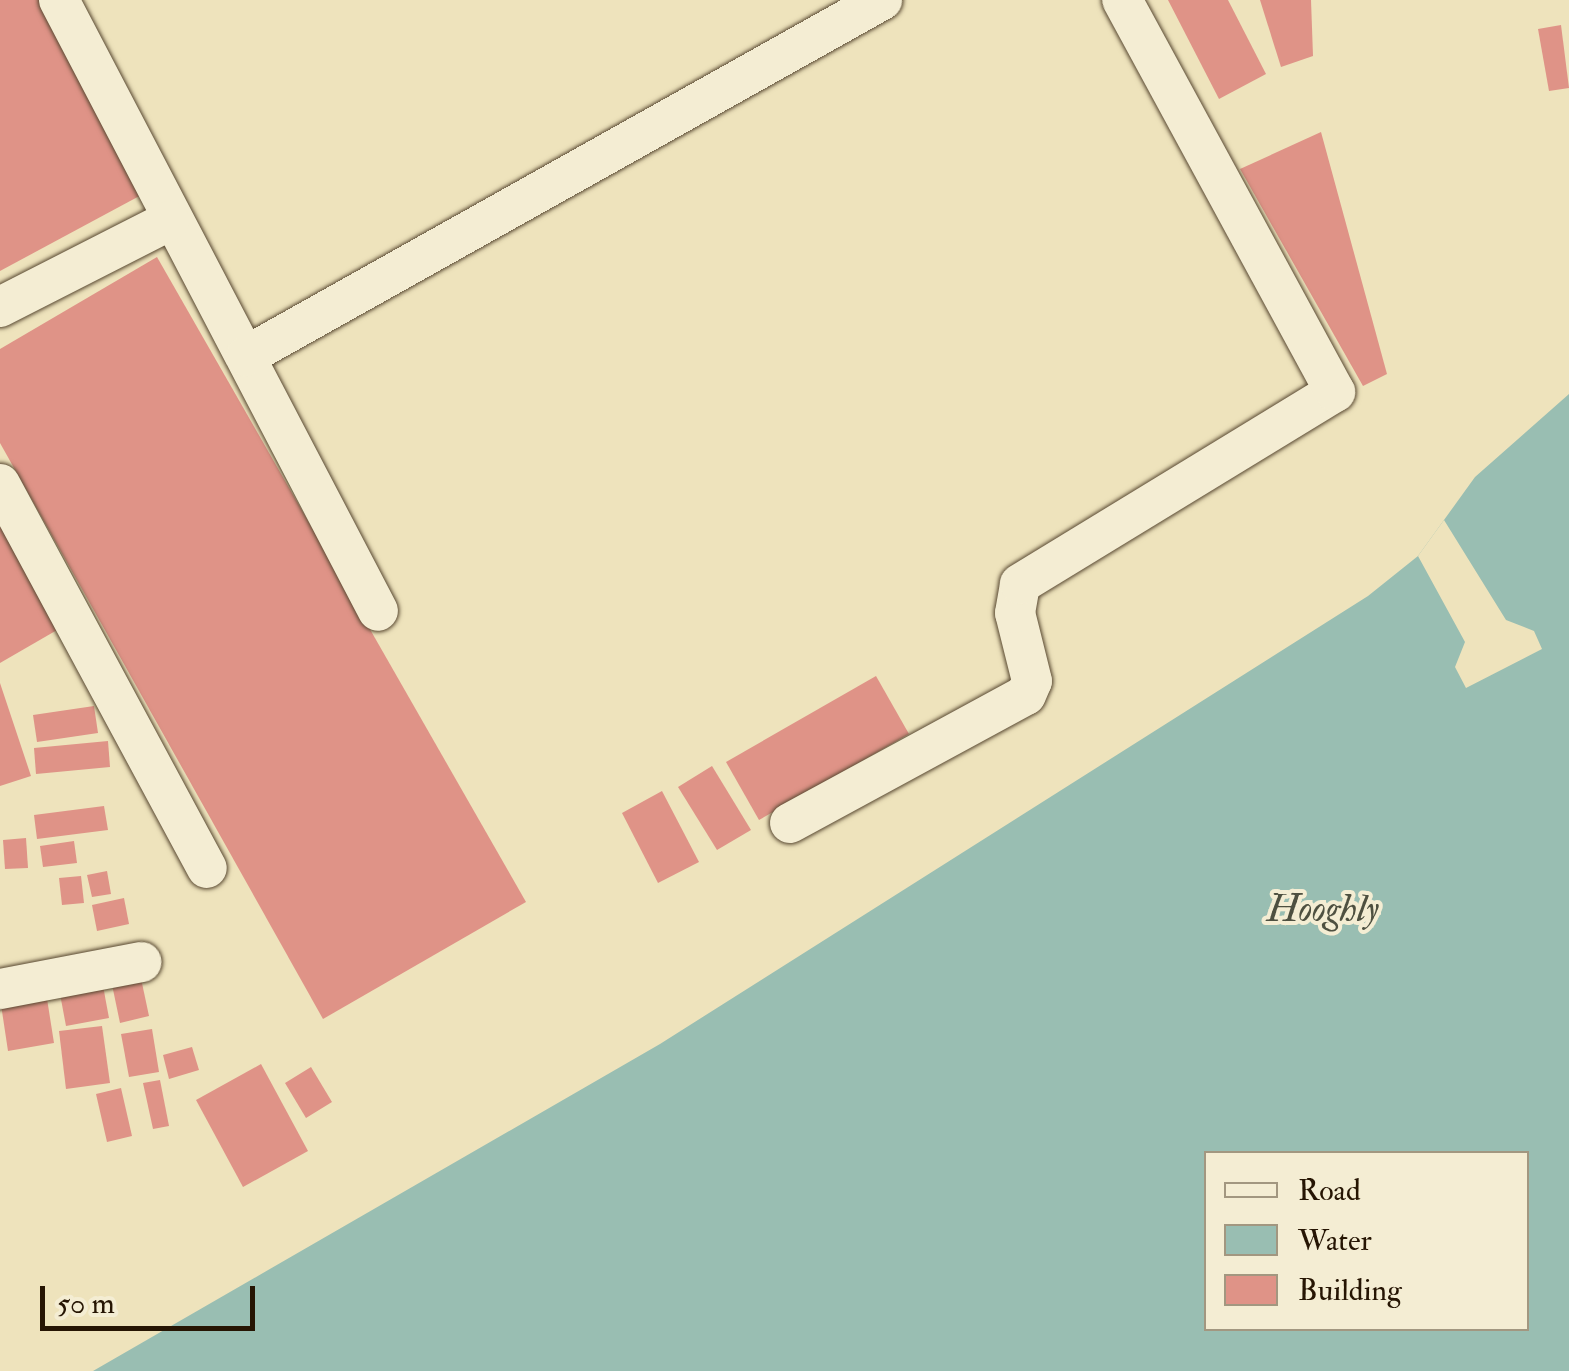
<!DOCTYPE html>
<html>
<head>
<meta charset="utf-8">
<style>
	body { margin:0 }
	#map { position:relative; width:1569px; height:1371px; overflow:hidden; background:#eee3bc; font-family:"IM FELL Double Pica",serif }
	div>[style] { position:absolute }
	.water>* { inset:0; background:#99beb2 }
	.pier>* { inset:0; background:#eee3bc }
	.building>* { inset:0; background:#df9387 }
	.roads { filter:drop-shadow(0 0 2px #584831) drop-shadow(0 0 2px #584831) }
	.minor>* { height:40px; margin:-20px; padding:0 20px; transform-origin:20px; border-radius:20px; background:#f4edd3 }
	span { translate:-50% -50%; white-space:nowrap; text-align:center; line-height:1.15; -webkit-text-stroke:8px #f4edd3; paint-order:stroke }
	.water-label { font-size:38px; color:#4e5040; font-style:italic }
	.legend { position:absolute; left:1204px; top:1151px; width:325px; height:180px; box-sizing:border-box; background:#f4edd3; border:2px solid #a29780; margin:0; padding:12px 18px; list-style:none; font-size:30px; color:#261503 }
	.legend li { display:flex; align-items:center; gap:20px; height:50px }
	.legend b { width:50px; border:2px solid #a29780 }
	.scale { position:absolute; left:40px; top:1286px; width:215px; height:45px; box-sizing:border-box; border:5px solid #261503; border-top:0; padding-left:12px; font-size:30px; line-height:35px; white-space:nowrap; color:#261503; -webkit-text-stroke:8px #f4edd3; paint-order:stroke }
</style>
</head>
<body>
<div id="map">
	<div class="water">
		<div style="clip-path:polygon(evenodd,1569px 394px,1569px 1371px,93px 1371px,660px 1044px,1368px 596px,1418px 556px,1475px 477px,1569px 394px,1206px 1154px,1526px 1154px,1526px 1328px,1206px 1328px,1206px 1154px)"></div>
	</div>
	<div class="pier">
		<div style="clip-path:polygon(1444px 520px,1506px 620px,1534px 631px,1542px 649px,1466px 688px,1455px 667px,1465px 642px,1418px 556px)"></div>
	</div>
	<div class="building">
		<div style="clip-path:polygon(0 0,43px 0,145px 193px,0 271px)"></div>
		<div style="clip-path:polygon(1168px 0,1228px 0,1266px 74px,1219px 99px)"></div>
		<div style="clip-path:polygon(1260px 0,1311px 0,1313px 56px,1281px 67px)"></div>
		<div style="clip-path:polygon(1561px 25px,1569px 88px,1549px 91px,1538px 29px)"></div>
		<div style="clip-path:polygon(1321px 132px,1387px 374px,1363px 386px,1240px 169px)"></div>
		<div style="clip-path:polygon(157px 257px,526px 902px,323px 1019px,0 443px,0 349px)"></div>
		<div style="clip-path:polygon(0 516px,64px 626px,0 663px)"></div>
		<div style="clip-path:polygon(876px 676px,909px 734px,759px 820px,726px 762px)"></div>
		<div style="clip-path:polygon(0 683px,31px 776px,0 786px)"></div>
		<div style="clip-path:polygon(94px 706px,98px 733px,37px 742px,33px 715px)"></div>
		<div style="clip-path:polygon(108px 741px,110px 767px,36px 774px,34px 748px)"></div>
		<div style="clip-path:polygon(712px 766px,751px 830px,717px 850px,678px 787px)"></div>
		<div style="clip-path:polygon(662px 791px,699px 862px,658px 883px,622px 813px)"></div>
		<div style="clip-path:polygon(104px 806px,108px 830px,37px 839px,34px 815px)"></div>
		<div style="clip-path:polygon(26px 838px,28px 868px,5px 869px,3px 840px)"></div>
		<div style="clip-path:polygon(74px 841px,77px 863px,43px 867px,40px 846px)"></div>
		<div style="clip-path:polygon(107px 871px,111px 894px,92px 897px,87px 875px)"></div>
		<div style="clip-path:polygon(81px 876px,84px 903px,62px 905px,59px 878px)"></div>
		<div style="clip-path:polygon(124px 898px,129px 924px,97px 931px,92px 905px)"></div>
		<div style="clip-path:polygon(139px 969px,149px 1016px,120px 1023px,110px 975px)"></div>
		<div style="clip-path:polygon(101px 975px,109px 1018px,66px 1026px,58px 983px)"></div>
		<div style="clip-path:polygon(45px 986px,54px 1043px,8px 1051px,0 998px)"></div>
		<div style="clip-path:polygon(102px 1026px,110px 1083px,66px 1089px,59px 1031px)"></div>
		<div style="clip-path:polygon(152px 1029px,159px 1072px,129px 1077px,121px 1034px)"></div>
		<div style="clip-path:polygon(192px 1047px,199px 1070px,169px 1079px,163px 1055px)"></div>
		<div style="clip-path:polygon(261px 1064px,308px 1151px,243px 1187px,196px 1100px)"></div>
		<div style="clip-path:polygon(311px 1067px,332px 1102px,306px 1118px,285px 1083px)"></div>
		<div style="clip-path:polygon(160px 1080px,169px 1126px,153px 1129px,143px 1083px)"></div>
		<div style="clip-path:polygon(121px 1088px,132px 1136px,107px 1142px,96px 1094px)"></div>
	</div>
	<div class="roads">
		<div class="minor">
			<div style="left:59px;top:0;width:689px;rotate:62.43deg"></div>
			<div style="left:0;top:307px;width:190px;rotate:-27deg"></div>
			<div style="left:246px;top:356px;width:729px;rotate:-29.24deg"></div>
			<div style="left:0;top:484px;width:436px;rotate:61.7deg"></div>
			<div style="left:790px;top:823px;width:268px;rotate:-28.5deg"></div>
			<div style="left:1026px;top:695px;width:15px;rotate:-67deg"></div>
			<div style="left:1032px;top:681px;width:70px;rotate:-104deg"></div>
			<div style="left:1015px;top:613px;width:29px;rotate:-80deg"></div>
			<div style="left:1020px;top:584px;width:369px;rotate:-31.4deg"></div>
			<div style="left:1335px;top:392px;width:446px;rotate:-118.5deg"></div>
			<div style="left:0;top:989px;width:144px;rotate:-10.8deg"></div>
		</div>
	</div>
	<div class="water-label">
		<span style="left:1323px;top:910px">Hooghly</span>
	</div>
	<ul class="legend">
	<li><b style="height:12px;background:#f4edd3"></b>Road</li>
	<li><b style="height:28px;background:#99beb2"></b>Water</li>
	<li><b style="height:28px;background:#df9387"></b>Building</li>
	</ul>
	<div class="scale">50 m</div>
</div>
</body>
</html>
